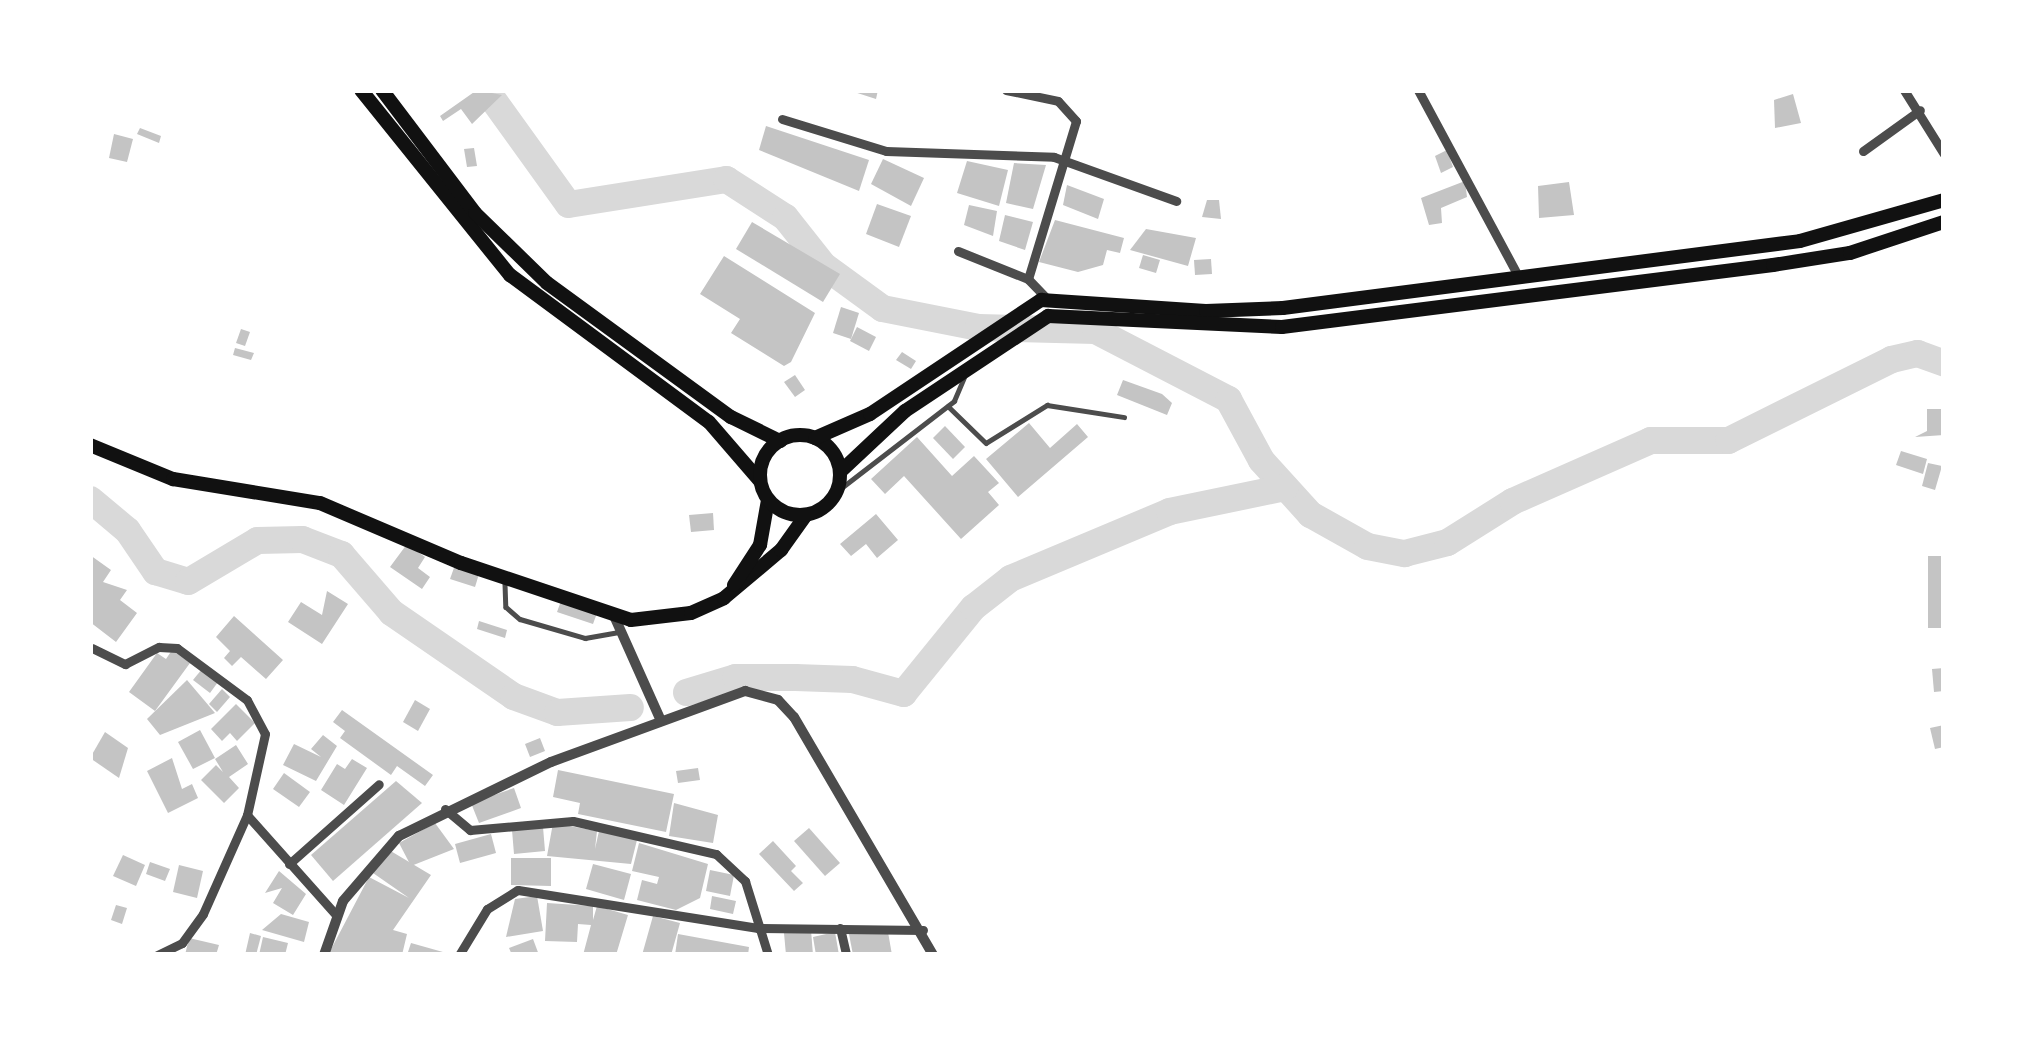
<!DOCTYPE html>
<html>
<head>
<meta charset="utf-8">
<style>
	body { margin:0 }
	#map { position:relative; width:2034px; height:1045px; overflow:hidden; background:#fff; font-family:Helvetica,sans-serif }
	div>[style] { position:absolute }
	.river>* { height:27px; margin:-13.5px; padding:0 13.5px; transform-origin:13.5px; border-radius:13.5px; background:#d9d9d9 }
	.building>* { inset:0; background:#c4c4c4 }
	.service>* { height:4.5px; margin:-2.25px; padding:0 2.25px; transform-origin:2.25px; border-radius:2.25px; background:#4c4c4c }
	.minor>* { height:9px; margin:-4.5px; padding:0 4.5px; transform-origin:4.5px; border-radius:4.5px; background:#4c4c4c }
	.tertiary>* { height:10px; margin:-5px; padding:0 5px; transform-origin:5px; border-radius:5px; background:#4c4c4c }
	.primary>* { height:14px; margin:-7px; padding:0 7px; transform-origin:7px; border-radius:7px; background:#111 }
	.trunk>* { height:14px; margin:-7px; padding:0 7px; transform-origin:7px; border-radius:7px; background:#111 }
	.trunk>.ring { margin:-7px; padding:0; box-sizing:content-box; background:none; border:14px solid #111; border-radius:50% }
	span { translate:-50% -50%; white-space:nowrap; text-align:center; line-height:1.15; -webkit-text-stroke:9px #fff; paint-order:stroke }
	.frame { position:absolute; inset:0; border:93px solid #fff; pointer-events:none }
</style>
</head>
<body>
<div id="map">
	<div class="river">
		<div style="left:486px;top:90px;width:140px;rotate:54.3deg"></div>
		<div style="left:568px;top:204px;width:160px;rotate:-9deg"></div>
		<div style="left:726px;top:179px;width:70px;rotate:32.8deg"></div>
		<div style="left:785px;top:217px;width:61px;rotate:51.6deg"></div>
		<div style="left:823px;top:265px;width:73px;rotate:36.1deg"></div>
		<div style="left:882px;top:308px;width:98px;rotate:11.2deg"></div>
		<div style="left:978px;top:327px;width:117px;rotate:1.5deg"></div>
		<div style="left:1095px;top:330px;width:150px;rotate:27.4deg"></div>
		<div style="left:1228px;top:399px;width:69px;rotate:61.6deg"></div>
		<div style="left:1261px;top:460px;width:73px;rotate:47.8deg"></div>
		<div style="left:1310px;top:514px;width:65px;rotate:29.3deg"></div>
		<div style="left:1367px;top:546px;width:38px;rotate:11deg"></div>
		<div style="left:1404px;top:553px;width:44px;rotate:-14.3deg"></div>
		<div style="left:1447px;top:542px;width:77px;rotate:-32.2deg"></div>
		<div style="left:1512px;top:501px;width:151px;rotate:-23.8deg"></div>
		<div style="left:1650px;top:440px;width:78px"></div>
		<div style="left:1728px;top:440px;width:182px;rotate:-26.4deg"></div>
		<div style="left:1891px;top:359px;width:27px;rotate:-13deg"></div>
		<div style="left:1917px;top:353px;width:29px;rotate:20deg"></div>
		<div style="left:90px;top:499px;width:48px;rotate:40deg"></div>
		<div style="left:127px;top:530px;width:50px;rotate:55.7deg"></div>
		<div style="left:155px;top:571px;width:34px;rotate:17deg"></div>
		<div style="left:188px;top:581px;width:80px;rotate:-30.7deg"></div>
		<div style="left:257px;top:540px;width:45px;rotate:-1.3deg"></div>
		<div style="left:302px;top:539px;width:42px;rotate:21deg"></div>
		<div style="left:341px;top:554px;width:77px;rotate:49.2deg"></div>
		<div style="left:391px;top:612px;width:148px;rotate:34.5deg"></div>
		<div style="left:513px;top:696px;width:47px;rotate:20deg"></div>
		<div style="left:557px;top:712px;width:73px;rotate:-3.9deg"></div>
		<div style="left:686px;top:692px;width:51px;rotate:-17deg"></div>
		<div style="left:735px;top:677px;width:60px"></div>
		<div style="left:795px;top:677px;width:57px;rotate:2deg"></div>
		<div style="left:852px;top:679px;width:53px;rotate:15.4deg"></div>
		<div style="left:903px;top:693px;width:111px;rotate:-50.9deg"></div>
		<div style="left:973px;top:607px;width:47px;rotate:-38.1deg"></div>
		<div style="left:1010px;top:578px;width:173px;rotate:-22.8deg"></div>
		<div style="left:1169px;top:511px;width:118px;rotate:-11.7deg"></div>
	</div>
	<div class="building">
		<div style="clip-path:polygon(477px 90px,502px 95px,472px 124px,461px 109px,443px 121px,440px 116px)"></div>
		<div style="clip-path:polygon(848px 90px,878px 90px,876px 99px)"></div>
		<div style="clip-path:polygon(1793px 94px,1801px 123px,1775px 128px,1774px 100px)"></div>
		<div style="clip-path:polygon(766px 126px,869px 160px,859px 191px,759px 150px)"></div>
		<div style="clip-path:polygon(140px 128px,161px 136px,159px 143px,137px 134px)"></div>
		<div style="clip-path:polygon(114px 134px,133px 139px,127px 162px,109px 158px)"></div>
		<div style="clip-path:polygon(474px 148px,477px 166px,467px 167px,464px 149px)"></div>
		<div style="clip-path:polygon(1447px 150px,1453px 167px,1441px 173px,1435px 156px)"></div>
		<div style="clip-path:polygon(883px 159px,924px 178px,911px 206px,871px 184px)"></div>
		<div style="clip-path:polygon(967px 161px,1008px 170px,999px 206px,957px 193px)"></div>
		<div style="clip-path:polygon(1014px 163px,1046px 165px,1033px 209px,1006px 203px)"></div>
		<div style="clip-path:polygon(1465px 181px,1467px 197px,1441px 208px,1442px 223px,1429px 225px,1421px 198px)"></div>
		<div style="clip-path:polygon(1569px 182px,1574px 215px,1539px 218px,1538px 186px)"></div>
		<div style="clip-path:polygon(1067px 185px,1104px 199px,1098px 219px,1063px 205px)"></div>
		<div style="clip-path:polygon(1207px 200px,1219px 200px,1221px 219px,1202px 217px)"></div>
		<div style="clip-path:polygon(877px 204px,911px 216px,899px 247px,866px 234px)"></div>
		<div style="clip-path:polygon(969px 205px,997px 211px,993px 236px,964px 225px)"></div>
		<div style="clip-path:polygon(1005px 215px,1033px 222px,1025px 250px,999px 241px)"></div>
		<div style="clip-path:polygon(1055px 220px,1124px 238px,1120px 253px,1107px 250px,1103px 265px,1078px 272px,1039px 262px)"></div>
		<div style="clip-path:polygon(752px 222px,840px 274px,823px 302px,736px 249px)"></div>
		<div style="clip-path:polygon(1146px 229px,1196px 238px,1188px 266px,1130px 250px)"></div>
		<div style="clip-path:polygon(1143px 255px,1160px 260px,1156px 273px,1139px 268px)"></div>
		<div style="clip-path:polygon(724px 256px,815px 313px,791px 362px,784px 366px,731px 333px,740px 319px,700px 294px)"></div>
		<div style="clip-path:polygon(1211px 259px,1212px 274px,1195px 275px,1194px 260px)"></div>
		<div style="clip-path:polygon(841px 307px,859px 313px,851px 339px,833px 333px)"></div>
		<div style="clip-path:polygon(857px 327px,876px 337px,869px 351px,850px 341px)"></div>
		<div style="clip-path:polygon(241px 329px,250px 332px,245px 346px,236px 343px)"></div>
		<div style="clip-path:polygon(235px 348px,254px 353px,251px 360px,233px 355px)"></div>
		<div style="clip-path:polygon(902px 352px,916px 361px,911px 369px,896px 360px)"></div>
		<div style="clip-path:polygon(795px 375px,805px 390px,795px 397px,784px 382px)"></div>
		<div style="clip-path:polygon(1123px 380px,1162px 394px,1172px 403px,1167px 415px,1117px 395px)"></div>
		<div style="clip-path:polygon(1927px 409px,1944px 409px,1944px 435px,1915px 437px,1927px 431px)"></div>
		<div style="clip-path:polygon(1029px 423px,1050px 448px,1077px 424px,1088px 437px,1018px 497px,986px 459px)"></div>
		<div style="clip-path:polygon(945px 426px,965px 447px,953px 459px,933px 438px)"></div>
		<div style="clip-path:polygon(917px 437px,952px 476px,974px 456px,999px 483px,988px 492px,999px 505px,961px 539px,904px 476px,885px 494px,871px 479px)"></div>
		<div style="clip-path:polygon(1901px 451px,1927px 459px,1923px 474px,1896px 465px)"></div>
		<div style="clip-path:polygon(1928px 463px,1942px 466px,1935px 490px,1922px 486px)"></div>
		<div style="clip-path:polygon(713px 513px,714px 530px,691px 532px,689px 515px)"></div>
		<div style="clip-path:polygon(876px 514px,898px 540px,877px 558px,866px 544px,851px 556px,840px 544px)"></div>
		<div style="clip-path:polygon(407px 544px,425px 557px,418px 568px,430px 577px,422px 589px,390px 567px)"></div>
		<div style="clip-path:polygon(90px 555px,111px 570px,103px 582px,127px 590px,120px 600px,137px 613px,116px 642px,90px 622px)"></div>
		<div style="clip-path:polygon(1928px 556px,1944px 556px,1944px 628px,1928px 628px)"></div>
		<div style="clip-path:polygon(455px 565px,479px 574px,475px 587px,450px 579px)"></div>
		<div style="clip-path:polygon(327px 591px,348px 604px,322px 644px,288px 622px,301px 602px,322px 615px)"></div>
		<div style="clip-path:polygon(561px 601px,597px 613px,593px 624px,557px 612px)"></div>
		<div style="clip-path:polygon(234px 616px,283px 660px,266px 679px,241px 657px,232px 666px,224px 658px,230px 651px,216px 637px)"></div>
		<div style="clip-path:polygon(479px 621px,507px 630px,505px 638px,477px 629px)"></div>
		<div style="clip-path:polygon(172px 650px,190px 663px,155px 711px,129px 692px,157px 653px,166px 659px)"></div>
		<div style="clip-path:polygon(1944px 668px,1944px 691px,1934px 692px,1932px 669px)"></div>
		<div style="clip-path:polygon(202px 669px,218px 682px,210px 693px,193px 680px)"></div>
		<div style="clip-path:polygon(187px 680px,215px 713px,160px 735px,147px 719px)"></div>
		<div style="clip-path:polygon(222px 689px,230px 697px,217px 712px,209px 704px)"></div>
		<div style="clip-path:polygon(415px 700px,430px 709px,418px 731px,403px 722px)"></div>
		<div style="clip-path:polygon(236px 704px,255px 723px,237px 741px,230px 733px,222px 741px,211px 729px)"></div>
		<div style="clip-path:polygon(342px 710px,433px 775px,425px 786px,397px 766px,391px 775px,340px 738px,345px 731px,333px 722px)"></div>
		<div style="clip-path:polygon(1944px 725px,1944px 747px,1935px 749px,1930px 728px)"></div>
		<div style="clip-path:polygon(200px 730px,215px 758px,193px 769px,178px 742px)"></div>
		<div style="clip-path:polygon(105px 732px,128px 748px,119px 778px,90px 758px)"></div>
		<div style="clip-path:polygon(323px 735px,337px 746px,316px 781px,283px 765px,294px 744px,321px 757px,311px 749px)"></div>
		<div style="clip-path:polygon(540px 738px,545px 751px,530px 757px,525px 744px)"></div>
		<div style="clip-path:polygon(236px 745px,248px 764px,229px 777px,239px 788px,224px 803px,201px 780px,216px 765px,223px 772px,215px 759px)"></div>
		<div style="clip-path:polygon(172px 758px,182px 789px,192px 784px,198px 798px,168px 813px,147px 771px)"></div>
		<div style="clip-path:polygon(352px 759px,367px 768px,344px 805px,321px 790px,337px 764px,345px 769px)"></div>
		<div style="clip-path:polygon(698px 768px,700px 780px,678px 783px,676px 771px)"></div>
		<div style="clip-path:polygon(558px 770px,674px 794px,666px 832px,578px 814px,580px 803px,553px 797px)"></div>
		<div style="clip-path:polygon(284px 773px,310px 792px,299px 807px,273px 789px)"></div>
		<div style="clip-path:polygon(396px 781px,422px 803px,333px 881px,311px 855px)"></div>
		<div style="clip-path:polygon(514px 788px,521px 808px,479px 823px,471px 803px)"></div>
		<div style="clip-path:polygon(674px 803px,718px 815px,713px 843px,669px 836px)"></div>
		<div style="clip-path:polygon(435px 823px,454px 849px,411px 866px,399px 843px)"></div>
		<div style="clip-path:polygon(553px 823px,597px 831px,595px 849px,599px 831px,637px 840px,631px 864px,547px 856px)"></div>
		<div style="clip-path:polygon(543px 827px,545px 851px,514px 854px,512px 830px)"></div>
		<div style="clip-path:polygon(809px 828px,840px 863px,825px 876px,794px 841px)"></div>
		<div style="clip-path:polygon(491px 834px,496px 853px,460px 863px,455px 844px)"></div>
		<div style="clip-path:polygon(773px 841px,796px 866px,791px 871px,803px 883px,794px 891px,759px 854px)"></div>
		<div style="clip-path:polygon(639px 843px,708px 864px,700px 898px,676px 910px,637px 900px,642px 880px,657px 884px,659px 877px,632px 871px)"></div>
		<div style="clip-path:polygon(389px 850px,431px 875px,393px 930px,407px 934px,402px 955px,328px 955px,369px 877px,409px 898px,373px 873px)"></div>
		<div style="clip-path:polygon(123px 855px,145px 865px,136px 886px,113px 876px)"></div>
		<div style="clip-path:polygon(511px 858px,551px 858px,551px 886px,511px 885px)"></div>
		<div style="clip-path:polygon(150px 862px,170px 869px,165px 881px,146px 874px)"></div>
		<div style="clip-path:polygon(593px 864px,631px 874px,624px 900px,586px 889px)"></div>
		<div style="clip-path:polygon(179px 865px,203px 871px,197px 898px,173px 892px)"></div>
		<div style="clip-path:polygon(710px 870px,734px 875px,730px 896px,706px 891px)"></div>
		<div style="clip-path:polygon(279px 871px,306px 894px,293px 915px,273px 903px,282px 888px,265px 893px)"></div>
		<div style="clip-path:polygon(537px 896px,543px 931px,506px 937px,515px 899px)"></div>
		<div style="clip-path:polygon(712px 896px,736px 901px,733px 914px,710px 909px)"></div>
		<div style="clip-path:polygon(547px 903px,593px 906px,593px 920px,597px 906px,628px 915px,616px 955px,583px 955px,591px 925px,578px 924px,577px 942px,545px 941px)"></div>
		<div style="clip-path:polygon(116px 905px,127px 908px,122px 924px,111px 920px)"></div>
		<div style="clip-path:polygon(281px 914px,309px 922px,304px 942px,262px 930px)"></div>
		<div style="clip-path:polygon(653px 916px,680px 923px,671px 955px,642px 955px)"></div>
		<div style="clip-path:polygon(811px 930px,813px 955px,786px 955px,784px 933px)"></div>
		<div style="clip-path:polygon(864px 931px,888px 932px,892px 955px,853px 955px,849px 934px)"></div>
		<div style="clip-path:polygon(835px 932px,839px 955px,816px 955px,813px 937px)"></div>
		<div style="clip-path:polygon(250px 933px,261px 936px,256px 955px,245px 955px)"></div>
		<div style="clip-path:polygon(678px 934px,749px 947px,748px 955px,675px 955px)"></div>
		<div style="clip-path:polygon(263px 937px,288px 943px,285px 955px,259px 955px)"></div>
		<div style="clip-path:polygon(189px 938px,219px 945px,216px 955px,185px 955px)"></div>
		<div style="clip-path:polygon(533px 939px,539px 955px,512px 955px,509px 948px)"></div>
		<div style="clip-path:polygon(411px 943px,450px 954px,450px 955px,407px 955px)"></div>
	</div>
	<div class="service">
		<div style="left:948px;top:406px;width:53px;rotate:44.2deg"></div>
		<div style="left:986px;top:443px;width:72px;rotate:-31.9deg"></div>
		<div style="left:1047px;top:405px;width:78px;rotate:8.9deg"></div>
		<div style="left:836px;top:492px;width:149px;rotate:-37.6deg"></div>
		<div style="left:954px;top:401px;width:25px;rotate:-67deg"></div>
		<div style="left:505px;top:584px;width:23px;rotate:88deg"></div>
		<div style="left:506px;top:607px;width:18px;rotate:41deg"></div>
		<div style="left:520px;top:619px;width:68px;rotate:16.3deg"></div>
		<div style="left:585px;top:638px;width:34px;rotate:-10deg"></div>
	</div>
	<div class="minor">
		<div style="left:1006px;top:90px;width:53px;rotate:11.9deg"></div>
		<div style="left:1058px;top:101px;width:27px;rotate:48deg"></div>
		<div style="left:1076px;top:121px;width:165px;rotate:106.9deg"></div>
		<div style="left:1418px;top:90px;width:211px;rotate:61.7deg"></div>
		<div style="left:1904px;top:90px;width:75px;rotate:58deg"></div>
		<div style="left:782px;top:119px;width:109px;rotate:17.1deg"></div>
		<div style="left:886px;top:151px;width:168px;rotate:2deg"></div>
		<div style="left:1054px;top:157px;width:130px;rotate:19.8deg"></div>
		<div style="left:1863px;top:151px;width:70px;rotate:-35.7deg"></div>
		<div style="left:958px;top:251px;width:75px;rotate:21.8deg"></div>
		<div style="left:1028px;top:279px;width:28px;rotate:46deg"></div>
		<div style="left:92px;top:648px;width:37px;rotate:26deg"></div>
		<div style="left:125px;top:664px;width:38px;rotate:-27deg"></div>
		<div style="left:159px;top:647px;width:18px;rotate:3deg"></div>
		<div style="left:177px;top:648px;width:87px;rotate:36.6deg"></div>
		<div style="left:247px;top:700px;width:38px;rotate:62deg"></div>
		<div style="left:265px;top:734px;width:83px;rotate:102.5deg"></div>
		<div style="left:247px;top:815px;width:108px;rotate:114deg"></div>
		<div style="left:203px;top:914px;width:36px;rotate:126deg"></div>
		<div style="left:182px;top:943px;width:28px;rotate:154deg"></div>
		<div style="left:445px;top:809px;width:33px;rotate:40deg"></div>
		<div style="left:470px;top:830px;width:103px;rotate:-5deg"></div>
		<div style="left:573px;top:821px;width:147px;rotate:13deg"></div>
		<div style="left:716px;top:854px;width:40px;rotate:43deg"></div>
		<div style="left:745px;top:881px;width:77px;rotate:72.7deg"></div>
		<div style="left:247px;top:815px;width:134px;rotate:48.3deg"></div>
		<div style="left:289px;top:864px;width:120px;rotate:-41.6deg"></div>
		<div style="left:840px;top:928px;width:28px;rotate:77deg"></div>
		<div style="left:459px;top:955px;width:54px;rotate:-58.7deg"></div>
		<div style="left:487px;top:909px;width:36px;rotate:-32deg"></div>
		<div style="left:518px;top:890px;width:243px;rotate:9deg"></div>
		<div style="left:758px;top:928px;width:165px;rotate:0.7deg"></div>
	</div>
	<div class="tertiary">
		<div style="left:615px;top:618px;width:113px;rotate:65.9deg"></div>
		<div style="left:324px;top:955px;width:57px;rotate:-70.6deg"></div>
		<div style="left:343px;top:901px;width:86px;rotate:-49.3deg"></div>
		<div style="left:399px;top:836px;width:169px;rotate:-26deg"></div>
		<div style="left:551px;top:762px;width:207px;rotate:-20.1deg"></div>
		<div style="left:745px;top:691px;width:34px;rotate:15deg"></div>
		<div style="left:778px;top:700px;width:23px;rotate:47deg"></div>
		<div style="left:794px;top:717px;width:276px;rotate:59.7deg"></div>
	</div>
	<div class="primary">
		<div style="left:90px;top:445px;width:90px;rotate:22.3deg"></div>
		<div style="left:173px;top:479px;width:149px;rotate:9.3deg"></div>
		<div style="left:320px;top:503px;width:153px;rotate:23.1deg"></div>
		<div style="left:461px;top:563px;width:179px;rotate:18.5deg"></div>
		<div style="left:631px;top:620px;width:60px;rotate:-6.7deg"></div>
		<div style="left:691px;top:613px;width:36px;rotate:-24deg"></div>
		<div style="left:724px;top:598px;width:75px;rotate:-40.1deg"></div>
		<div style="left:781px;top:550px;width:43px;rotate:-54.5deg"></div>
		<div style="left:734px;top:585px;width:48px;rotate:-57deg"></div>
		<div style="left:760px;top:545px;width:46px;rotate:-79.9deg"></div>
	</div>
	<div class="trunk">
		<div style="left:361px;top:90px;width:238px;rotate:51.2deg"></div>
		<div style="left:510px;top:275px;width:247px;rotate:36.5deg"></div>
		<div style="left:709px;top:422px;width:78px;rotate:49.2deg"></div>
		<div style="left:382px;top:90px;width:154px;rotate:52.9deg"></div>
		<div style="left:475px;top:213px;width:100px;rotate:44.2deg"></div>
		<div style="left:547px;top:283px;width:228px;rotate:36.1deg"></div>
		<div style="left:731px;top:417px;width:55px;rotate:26.1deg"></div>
		<div class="ring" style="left:760px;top:435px;width:66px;height:66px"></div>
		<div style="left:815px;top:438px;width:60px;rotate:-23.6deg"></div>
		<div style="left:870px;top:414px;width:206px;rotate:-33.7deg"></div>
		<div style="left:1041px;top:300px;width:165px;rotate:3.8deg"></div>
		<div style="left:1206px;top:311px;width:77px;rotate:-2.2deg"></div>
		<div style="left:1283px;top:308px;width:521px;rotate:-7.38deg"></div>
		<div style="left:1800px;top:241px;width:150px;rotate:-15.9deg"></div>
		<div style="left:840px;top:472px;width:89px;rotate:-43.2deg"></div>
		<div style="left:905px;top:411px;width:172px;rotate:-33.6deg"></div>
		<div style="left:1048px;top:316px;width:234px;rotate:2.7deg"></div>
		<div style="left:1282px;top:327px;width:495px;rotate:-7.2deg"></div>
		<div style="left:1773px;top:265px;width:78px;rotate:-8.9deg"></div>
		<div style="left:1850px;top:253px;width:99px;rotate:-18.3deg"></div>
	</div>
	<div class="frame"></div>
</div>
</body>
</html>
